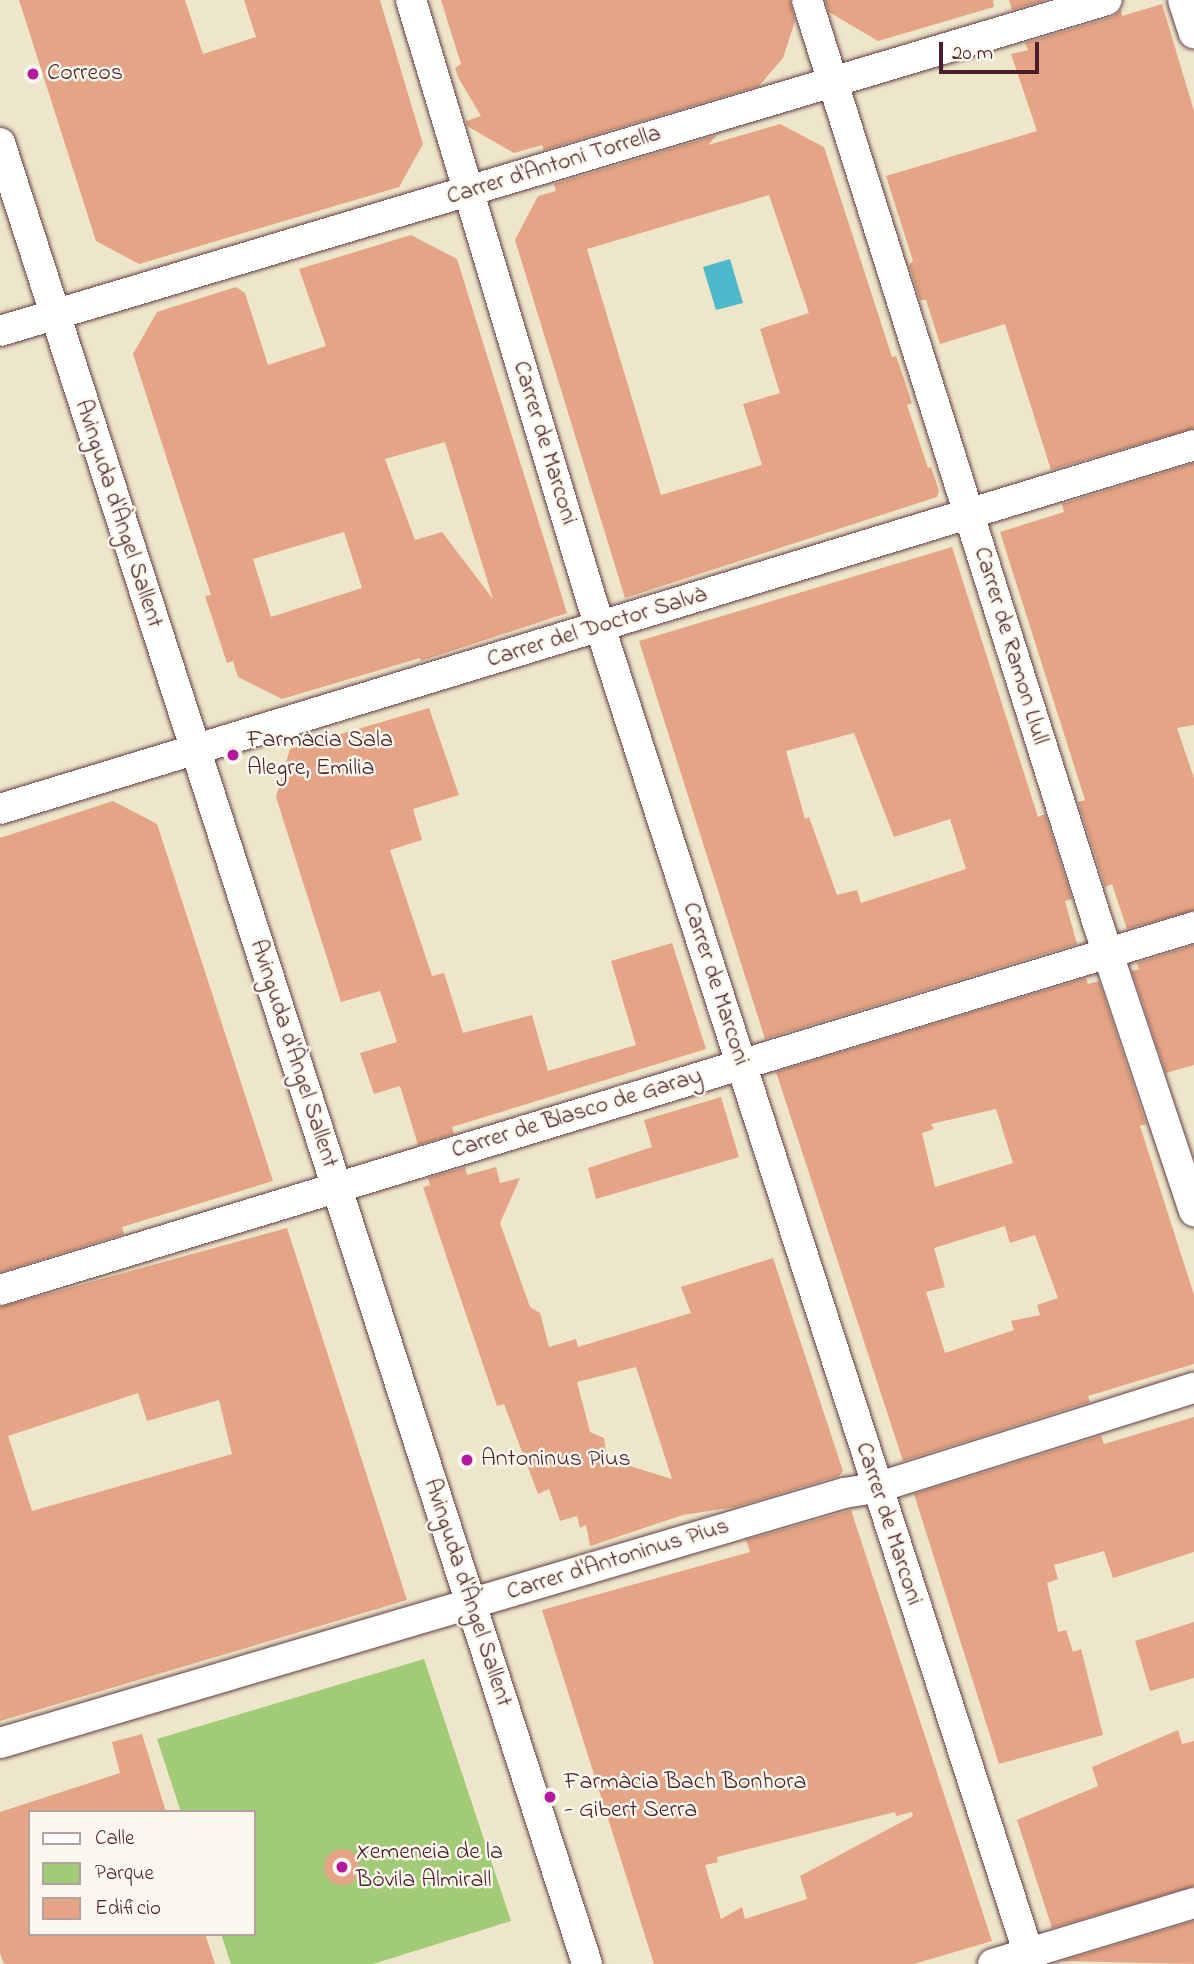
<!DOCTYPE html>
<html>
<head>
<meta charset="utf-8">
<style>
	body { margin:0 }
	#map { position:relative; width:1194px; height:1964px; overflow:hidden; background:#eee6ca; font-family:"Indie Flower",sans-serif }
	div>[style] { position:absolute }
	.green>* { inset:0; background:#a1cb77 }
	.water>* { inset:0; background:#4eb9ca }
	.building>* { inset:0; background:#e4a485 }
	.round { border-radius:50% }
	.roads { filter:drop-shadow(0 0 2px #633d43) drop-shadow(0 0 2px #633d43) }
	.minor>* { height:30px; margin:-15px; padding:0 15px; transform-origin:15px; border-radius:15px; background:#fff }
	.dots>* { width:19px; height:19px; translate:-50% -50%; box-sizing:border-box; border:4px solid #fbf7ec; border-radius:50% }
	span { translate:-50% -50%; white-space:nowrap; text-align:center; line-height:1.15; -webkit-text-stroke:5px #fbf7ec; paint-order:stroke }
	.poi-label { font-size:24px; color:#4a1f2b }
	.left { translate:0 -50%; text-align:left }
	.street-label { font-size:24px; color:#4a1f2b }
	.legend { position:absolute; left:28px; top:1810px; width:228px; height:126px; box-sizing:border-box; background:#fbf7ec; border:2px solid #b4a19f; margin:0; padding:9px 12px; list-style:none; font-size:21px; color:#4a1f2b }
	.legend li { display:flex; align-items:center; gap:14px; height:35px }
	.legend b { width:35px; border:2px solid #b4a19f }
	.scale { position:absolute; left:939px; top:42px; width:100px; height:32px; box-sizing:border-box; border:4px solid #4a1f2b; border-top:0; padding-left:9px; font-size:21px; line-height:24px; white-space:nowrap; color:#4a1f2b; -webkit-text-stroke:5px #fbf7ec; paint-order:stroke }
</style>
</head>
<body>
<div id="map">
	<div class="green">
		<div style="clip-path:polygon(424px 1659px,511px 1921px,373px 1964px,231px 1964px,221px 1934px,254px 1934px,254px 1812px,181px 1812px,157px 1739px)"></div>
	</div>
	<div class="water">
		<div style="clip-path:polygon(730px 259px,743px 303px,716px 310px,703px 267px)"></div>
	</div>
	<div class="building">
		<div style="clip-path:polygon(19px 0,185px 0,203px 54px,256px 37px,244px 0,380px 0,423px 144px,399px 187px,139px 264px,96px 241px)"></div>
		<div style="clip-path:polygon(441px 0,790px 0,795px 21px,783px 58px,759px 86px,544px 150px,542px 145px,514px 153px,467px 126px,466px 121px,481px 116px,459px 79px,455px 68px,461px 64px)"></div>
		<div style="clip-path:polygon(825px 0,993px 0,994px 7px,878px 41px,829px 12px)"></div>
		<div style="clip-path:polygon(1009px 0,1046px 0,1012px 10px)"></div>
		<div style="clip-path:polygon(1162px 4px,1194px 111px,1194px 428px,1051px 470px,1005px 324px,940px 344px,926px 300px,920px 300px,909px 265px,913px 261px,886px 176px,1037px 131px,1011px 54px,1028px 50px,1025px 43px,1112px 17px,1121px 10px,1122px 16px)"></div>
		<div style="clip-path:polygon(evenodd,780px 124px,824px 147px,892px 357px,896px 356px,912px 403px,907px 405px,928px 468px,931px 467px,939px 491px,937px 497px,625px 598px,515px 240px,538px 196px,556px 191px,554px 184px,717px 135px,708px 145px,780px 124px,769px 195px,809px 313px,760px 329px,780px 393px,743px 404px,762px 465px,661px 495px,587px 249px,769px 195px)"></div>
		<div style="clip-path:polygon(evenodd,411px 235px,457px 259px,567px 613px,421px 661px,420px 658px,282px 699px,238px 677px,233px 661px,227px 663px,205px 596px,211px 595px,133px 354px,157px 312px,236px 287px,245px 293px,268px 365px,326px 346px,299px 269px,411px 235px,445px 442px,469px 521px,493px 599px,442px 532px,415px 540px,385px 459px,445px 442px,411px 235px,344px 532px,362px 588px,271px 617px,253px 559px,344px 532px)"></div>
		<div style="clip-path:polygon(1194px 463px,1194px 725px,1177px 728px,1194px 778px,1194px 910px,1127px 929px,1112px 884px,1105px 887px,1078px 802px,1085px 800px,1000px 532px,1064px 512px,1062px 504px)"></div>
		<div style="clip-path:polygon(evenodd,952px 547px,1038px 817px,1045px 814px,1072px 899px,1065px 901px,1077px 944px,765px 1039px,639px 641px,952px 547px,854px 733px,894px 837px,950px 819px,966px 869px,861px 903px,857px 890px,837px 895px,809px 817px,805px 819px,786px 751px,854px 733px)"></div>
		<div style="clip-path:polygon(429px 708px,459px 795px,413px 809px,422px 840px,390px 850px,432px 976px,444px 973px,463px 1033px,532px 1015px,548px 1071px,636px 1045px,611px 961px,672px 943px,706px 1049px,452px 1127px,454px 1134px,418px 1145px,400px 1086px,374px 1094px,360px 1053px,397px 1042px,380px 991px,341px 1002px,276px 797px,290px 749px)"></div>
		<div style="clip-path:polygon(113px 801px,157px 824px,273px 1181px,122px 1227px,124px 1234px,0 1272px,0 838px)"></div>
		<div style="clip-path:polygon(1194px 945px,1194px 1065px,1166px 1073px,1132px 971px,1139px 969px,1137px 963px)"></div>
		<div style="clip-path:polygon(evenodd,1086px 978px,1088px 984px,1099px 981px,1141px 1109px,1146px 1124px,1140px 1126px,1194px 1295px,1194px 1364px,1088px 1396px,1090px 1402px,903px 1461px,776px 1072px,1086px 978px,996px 1109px,1013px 1163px,935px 1187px,922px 1133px,934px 1129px,931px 1124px,996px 1109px,1086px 978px,1005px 1226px,1010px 1243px,1035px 1235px,1058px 1298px,1037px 1305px,1040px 1315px,1011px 1321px,1014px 1330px,945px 1353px,926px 1292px,945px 1287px,934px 1248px,1005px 1226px)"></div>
		<div style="clip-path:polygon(721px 1097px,739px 1157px,596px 1199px,588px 1168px,652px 1147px,644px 1120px)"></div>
		<div style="clip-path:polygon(evenodd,465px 1167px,467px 1175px,496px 1167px,500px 1183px,520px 1178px,500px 1223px,530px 1307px,540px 1313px,549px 1347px,576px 1339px,578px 1347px,691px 1313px,681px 1287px,773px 1258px,843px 1471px,839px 1476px,735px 1507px,683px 1515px,590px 1546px,586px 1525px,580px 1528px,577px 1516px,560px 1521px,549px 1489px,538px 1494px,504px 1404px,497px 1406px,423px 1187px,430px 1185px,428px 1178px,465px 1167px,636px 1367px,672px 1479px,607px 1459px,604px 1438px,590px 1432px,577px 1382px,636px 1367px)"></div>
		<div style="clip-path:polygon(evenodd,287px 1228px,407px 1600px,0 1721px,0 1307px,287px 1228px,138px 1393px,147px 1421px,219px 1400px,232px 1454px,32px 1511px,8px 1436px,138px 1393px)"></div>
		<div style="clip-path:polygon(1194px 1417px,1194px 1552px,1113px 1578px,1104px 1551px,1054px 1565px,1058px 1579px,1047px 1583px,1058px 1632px,1066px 1630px,1073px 1652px,1081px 1649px,1103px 1735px,999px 1764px,914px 1494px,1101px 1436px,1104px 1444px)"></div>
		<div style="clip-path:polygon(evenodd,851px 1510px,992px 1941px,914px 1964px,654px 1964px,542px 1610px,750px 1552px,746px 1540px,851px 1510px,895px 1812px,896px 1816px,912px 1812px,913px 1816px,800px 1876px,807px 1899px,745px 1919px,742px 1907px,721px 1919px,705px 1865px,718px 1862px,717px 1857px,895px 1812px)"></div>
		<div style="clip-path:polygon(1194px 1622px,1194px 1678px,1150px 1691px,1135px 1641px)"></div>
		<div style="clip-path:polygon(1178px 1730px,1182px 1744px,1194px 1741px,1194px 1886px,1052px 1928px,1017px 1820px,1098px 1786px,1092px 1767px)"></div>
		<div style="clip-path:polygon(142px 1734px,166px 1812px,30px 1812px,30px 1934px,205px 1934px,215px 1964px,4px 1964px,0 1953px,0 1812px,120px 1773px,112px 1742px)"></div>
		<div class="round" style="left:324px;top:1849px;width:36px;height:36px"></div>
		<div style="clip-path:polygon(1194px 1921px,1194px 1964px,1062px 1961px)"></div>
	</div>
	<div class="roads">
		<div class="minor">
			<div style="left:411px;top:0;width:625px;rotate:73.27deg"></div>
			<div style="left:591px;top:599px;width:1434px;rotate:72.1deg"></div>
			<div style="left:807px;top:0;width:969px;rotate:72.52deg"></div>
			<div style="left:1098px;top:924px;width:303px;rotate:71.5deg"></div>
			<div style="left:1183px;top:0;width:35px;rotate:72deg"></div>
			<div style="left:0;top:143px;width:1913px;rotate:72.13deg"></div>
			<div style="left:0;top:331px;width:1155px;rotate:-16.65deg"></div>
			<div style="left:0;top:809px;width:1248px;rotate:-16.95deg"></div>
			<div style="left:0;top:1290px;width:1248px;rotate:-16.91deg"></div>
			<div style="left:0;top:1743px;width:880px;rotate:-16.5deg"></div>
			<div style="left:844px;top:1493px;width:32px;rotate:-9deg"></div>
			<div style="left:876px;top:1488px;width:333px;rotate:-17.5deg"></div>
			<div style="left:993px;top:1964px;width:210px;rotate:-16.9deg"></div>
		</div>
	</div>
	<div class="dots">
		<div style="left:33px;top:74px;background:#b5179e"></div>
		<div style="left:233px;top:755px;background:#b5179e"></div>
		<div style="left:467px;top:1460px;background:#b5179e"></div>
		<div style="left:550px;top:1797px;background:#b5179e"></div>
		<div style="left:342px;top:1867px;background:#b5179e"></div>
	</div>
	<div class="poi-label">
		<span class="left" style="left:47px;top:74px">Correos</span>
		<span class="left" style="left:247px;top:755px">Farmàcia Sala<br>Alegre, Emilia</span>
		<span class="left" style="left:481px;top:1460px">Antoninus Pius</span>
		<span class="left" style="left:564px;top:1797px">Farmàcia Bach Bonhora<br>- Gibert Serra</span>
		<span class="left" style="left:356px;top:1867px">Xemeneia de la<br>Bòvila Almirall</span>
	</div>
	<div class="street-label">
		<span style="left:554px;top:166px;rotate:-17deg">Carrer d'Antoni Torrella</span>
		<span style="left:544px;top:443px;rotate:73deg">Carrer de Marconi</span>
		<span style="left:118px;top:514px;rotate:72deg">Avinguda d'Àngel Sallent</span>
		<span style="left:597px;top:628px;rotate:-17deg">Carrer del Doctor Salvà</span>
		<span style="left:1010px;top:646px;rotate:73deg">Carrer de Ramon Llull</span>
		<span style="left:715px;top:984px;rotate:72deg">Carrer de Marconi</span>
		<span style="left:293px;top:1054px;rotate:72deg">Avinguda d'Àngel Sallent</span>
		<span style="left:577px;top:1114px;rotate:-17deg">Carrer de Blasco de Garay</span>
		<span style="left:888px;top:1524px;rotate:72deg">Carrer de Marconi</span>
		<span style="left:618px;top:1560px;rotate:-17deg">Carrer d'Antoninus Pius</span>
		<span style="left:467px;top:1593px;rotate:72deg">Avinguda d'Àngel Sallent</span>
	</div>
	<ul class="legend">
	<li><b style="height:9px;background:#fff"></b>Calle</li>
	<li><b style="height:19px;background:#a1cb77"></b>Parque</li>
	<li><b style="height:19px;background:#e4a485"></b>Edificio</li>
	</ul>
	<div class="scale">20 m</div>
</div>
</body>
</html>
